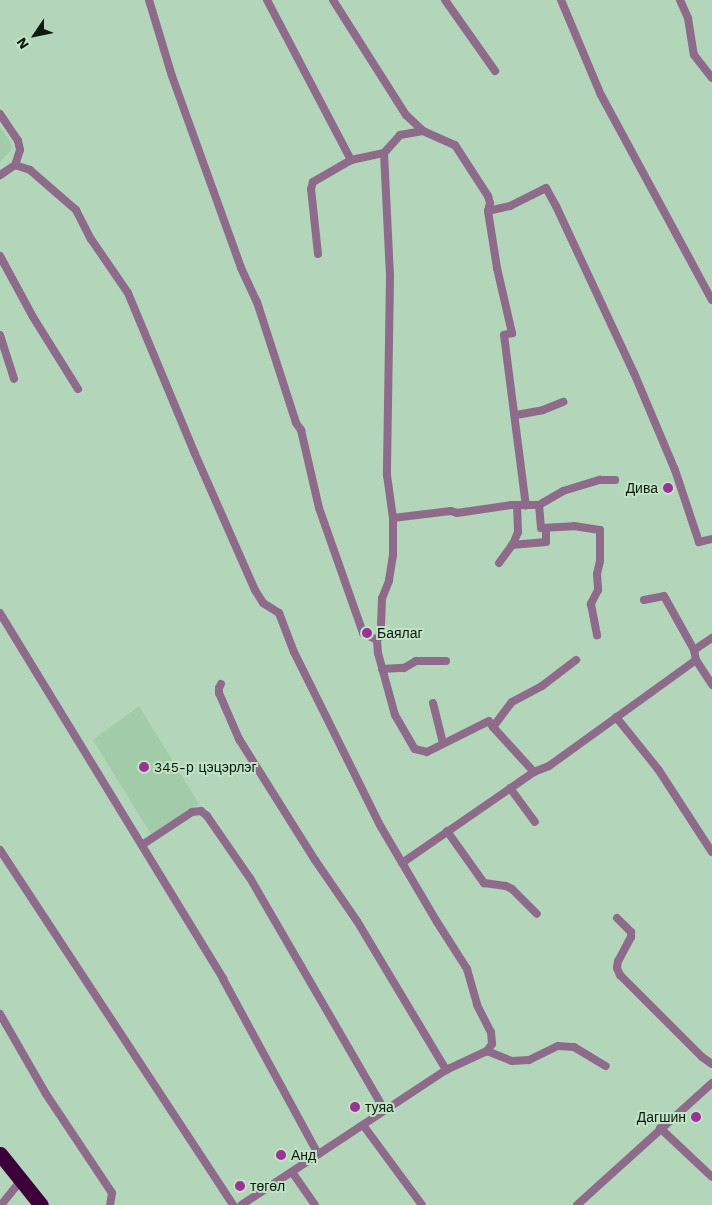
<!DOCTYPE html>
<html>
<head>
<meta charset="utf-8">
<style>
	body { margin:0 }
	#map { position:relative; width:712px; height:1205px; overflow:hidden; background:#b3d5b9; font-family:"Work Sans",sans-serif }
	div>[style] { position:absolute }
	.built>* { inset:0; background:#a2cba9 }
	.street>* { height:8px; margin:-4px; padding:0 4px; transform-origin:4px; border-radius:4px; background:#8e6b8b }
	.highway>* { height:15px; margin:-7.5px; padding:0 7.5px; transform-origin:7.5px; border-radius:7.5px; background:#3b003a }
	.dots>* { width:14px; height:14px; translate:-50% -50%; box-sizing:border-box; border:2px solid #c0e3c5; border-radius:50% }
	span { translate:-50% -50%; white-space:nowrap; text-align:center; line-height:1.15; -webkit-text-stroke:4px #c0e3c5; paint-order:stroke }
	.poi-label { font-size:14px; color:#0e1b11 }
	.right { translate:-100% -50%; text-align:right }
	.left { translate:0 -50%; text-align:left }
	.north { position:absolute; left:10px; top:10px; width:50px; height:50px; -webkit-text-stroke:4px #c0e3c5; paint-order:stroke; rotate:236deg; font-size:14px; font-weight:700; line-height:20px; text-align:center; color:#0e1b11 }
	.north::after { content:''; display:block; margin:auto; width:18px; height:22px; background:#0e1b11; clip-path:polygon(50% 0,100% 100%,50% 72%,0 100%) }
</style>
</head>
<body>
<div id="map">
	<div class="built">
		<div style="clip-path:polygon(0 127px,10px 141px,12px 149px,0 162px)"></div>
		<div style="clip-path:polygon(139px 706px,199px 804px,151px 834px,93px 740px)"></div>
	</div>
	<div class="street">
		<div style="left:149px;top:0;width:79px;rotate:73.2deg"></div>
		<div style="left:172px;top:76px;width:204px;rotate:70.2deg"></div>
		<div style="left:241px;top:268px;width:38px;rotate:65deg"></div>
		<div style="left:257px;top:302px;width:127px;rotate:72.1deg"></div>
		<div style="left:296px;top:423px;width:9px;rotate:54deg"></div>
		<div style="left:301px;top:430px;width:80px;rotate:77deg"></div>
		<div style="left:319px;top:508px;width:133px;rotate:70.6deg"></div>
		<div style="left:363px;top:633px;width:16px;rotate:27deg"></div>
		<div style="left:267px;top:0;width:181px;rotate:62.3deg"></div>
		<div style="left:351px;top:160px;width:34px;rotate:-12deg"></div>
		<div style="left:384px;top:153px;width:24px;rotate:-48deg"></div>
		<div style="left:400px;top:135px;width:23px;rotate:-10deg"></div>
		<div style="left:423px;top:131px;width:35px;rotate:24deg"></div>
		<div style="left:455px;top:145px;width:61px;rotate:57.1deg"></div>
		<div style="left:488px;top:196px;width:7px;rotate:74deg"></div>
		<div style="left:490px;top:203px;width:8px;rotate:104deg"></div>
		<div style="left:488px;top:211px;width:23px;rotate:-13deg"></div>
		<div style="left:510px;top:206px;width:40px;rotate:-26.6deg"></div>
		<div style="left:546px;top:188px;width:21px;rotate:61deg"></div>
		<div style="left:556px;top:206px;width:184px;rotate:65deg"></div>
		<div style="left:634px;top:373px;width:105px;rotate:67.1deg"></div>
		<div style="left:675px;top:470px;width:76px;rotate:71.6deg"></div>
		<div style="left:699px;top:542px;width:13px;rotate:-13deg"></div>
		<div style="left:333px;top:0;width:136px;rotate:57.6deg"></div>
		<div style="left:406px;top:115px;width:23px;rotate:43deg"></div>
		<div style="left:445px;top:0;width:87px;rotate:54.8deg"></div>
		<div style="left:561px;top:0;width:103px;rotate:67.2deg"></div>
		<div style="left:601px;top:95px;width:233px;rotate:61.6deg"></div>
		<div style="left:680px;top:0;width:20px;rotate:66deg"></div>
		<div style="left:688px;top:18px;width:37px;rotate:81deg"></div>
		<div style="left:694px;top:55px;width:29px;rotate:52deg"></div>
		<div style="left:0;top:114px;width:32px;rotate:56deg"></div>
		<div style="left:18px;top:141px;width:9px;rotate:77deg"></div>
		<div style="left:20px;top:150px;width:16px;rotate:108deg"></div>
		<div style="left:15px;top:165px;width:18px;rotate:146deg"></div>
		<div style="left:384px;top:153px;width:124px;rotate:87.2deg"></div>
		<div style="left:390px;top:277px;width:198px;rotate:90.9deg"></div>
		<div style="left:387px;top:475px;width:43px;rotate:82.1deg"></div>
		<div style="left:393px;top:518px;width:37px;rotate:90deg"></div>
		<div style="left:393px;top:555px;width:26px;rotate:99deg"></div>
		<div style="left:389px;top:581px;width:18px;rotate:112deg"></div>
		<div style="left:382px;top:598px;width:35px;rotate:92deg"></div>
		<div style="left:381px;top:633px;width:8px;rotate:120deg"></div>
		<div style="left:377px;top:640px;width:13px;rotate:86deg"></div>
		<div style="left:378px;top:653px;width:64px;rotate:74.7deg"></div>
		<div style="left:395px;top:715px;width:39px;rotate:60deg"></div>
		<div style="left:415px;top:749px;width:12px;rotate:14deg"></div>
		<div style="left:427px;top:752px;width:69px;rotate:-26.6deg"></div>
		<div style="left:489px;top:721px;width:7px;rotate:56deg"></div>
		<div style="left:493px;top:727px;width:31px;rotate:-53deg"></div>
		<div style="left:512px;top:702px;width:34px;rotate:-28deg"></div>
		<div style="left:542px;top:686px;width:43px;rotate:-37.4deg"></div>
		<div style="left:15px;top:165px;width:16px;rotate:18deg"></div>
		<div style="left:30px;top:170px;width:61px;rotate:41deg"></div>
		<div style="left:76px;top:210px;width:33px;rotate:63deg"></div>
		<div style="left:91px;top:239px;width:65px;rotate:55.6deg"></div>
		<div style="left:128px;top:293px;width:174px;rotate:67.4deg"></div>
		<div style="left:195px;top:454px;width:149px;rotate:66.2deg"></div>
		<div style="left:255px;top:590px;width:15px;rotate:58deg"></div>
		<div style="left:263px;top:603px;width:19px;rotate:32deg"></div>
		<div style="left:279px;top:613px;width:42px;rotate:69deg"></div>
		<div style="left:294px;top:652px;width:195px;rotate:63.6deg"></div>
		<div style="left:381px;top:827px;width:110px;rotate:59.5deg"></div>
		<div style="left:437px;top:922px;width:56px;rotate:57.4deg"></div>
		<div style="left:467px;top:969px;width:37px;rotate:74deg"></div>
		<div style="left:477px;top:1005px;width:30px;rotate:63deg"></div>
		<div style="left:491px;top:1032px;width:12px;rotate:85deg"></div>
		<div style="left:492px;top:1044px;width:9px;rotate:126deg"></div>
		<div style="left:487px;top:1051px;width:45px;rotate:155.1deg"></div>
		<div style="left:446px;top:1070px;width:245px;rotate:146.6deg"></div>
		<div style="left:488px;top:211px;width:58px;rotate:81deg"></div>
		<div style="left:497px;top:268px;width:67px;rotate:77deg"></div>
		<div style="left:512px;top:333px;width:8px;rotate:166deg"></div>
		<div style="left:504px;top:335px;width:172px;rotate:82.7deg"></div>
		<div style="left:318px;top:254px;width:65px;rotate:-96.1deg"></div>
		<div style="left:311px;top:189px;width:7px;rotate:-74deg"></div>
		<div style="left:313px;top:182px;width:44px;rotate:-30.1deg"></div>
		<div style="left:0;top:256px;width:69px;rotate:61.6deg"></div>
		<div style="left:33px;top:317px;width:85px;rotate:58deg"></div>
		<div style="left:0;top:335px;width:46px;rotate:72.3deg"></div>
		<div style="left:516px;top:415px;width:27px;rotate:-10deg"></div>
		<div style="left:543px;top:410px;width:22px;rotate:-22deg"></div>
		<div style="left:539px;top:505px;width:28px;rotate:-30deg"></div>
		<div style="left:563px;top:491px;width:39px;rotate:-17deg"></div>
		<div style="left:600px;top:480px;width:15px"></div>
		<div style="left:393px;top:518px;width:58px;rotate:-6.9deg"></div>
		<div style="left:451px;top:511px;width:6px;rotate:18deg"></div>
		<div style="left:457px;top:513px;width:55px;rotate:-8.4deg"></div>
		<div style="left:511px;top:505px;width:28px"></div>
		<div style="left:539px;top:505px;width:23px;rotate:85deg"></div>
		<div style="left:541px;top:528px;width:33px;rotate:-3deg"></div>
		<div style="left:574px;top:526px;width:26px;rotate:9deg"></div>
		<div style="left:600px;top:530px;width:31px;rotate:90deg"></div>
		<div style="left:600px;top:561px;width:13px;rotate:103deg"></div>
		<div style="left:597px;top:574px;width:16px;rotate:86deg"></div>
		<div style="left:598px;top:590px;width:16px;rotate:117deg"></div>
		<div style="left:591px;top:604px;width:32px;rotate:79deg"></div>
		<div style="left:512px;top:545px;width:34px;rotate:-5deg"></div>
		<div style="left:546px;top:542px;width:14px;rotate:-90deg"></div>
		<div style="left:499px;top:563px;width:24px;rotate:-54deg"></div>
		<div style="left:513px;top:544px;width:13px;rotate:-67deg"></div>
		<div style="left:518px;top:532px;width:26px;rotate:-92deg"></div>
		<div style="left:644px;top:600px;width:20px;rotate:-11deg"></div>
		<div style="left:664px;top:596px;width:62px;rotate:60.9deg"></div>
		<div style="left:0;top:613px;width:429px;rotate:58.6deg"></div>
		<div style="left:223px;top:979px;width:199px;rotate:61.5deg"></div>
		<div style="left:696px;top:660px;width:30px;rotate:57deg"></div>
		<div style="left:382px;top:669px;width:22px;rotate:-3deg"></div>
		<div style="left:404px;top:668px;width:14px;rotate:-30deg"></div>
		<div style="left:416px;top:661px;width:30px"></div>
		<div style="left:221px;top:684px;width:4px;rotate:117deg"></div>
		<div style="left:219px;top:688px;width:5px;rotate:90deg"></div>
		<div style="left:219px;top:693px;width:50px;rotate:66.5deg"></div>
		<div style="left:239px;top:739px;width:143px;rotate:57.9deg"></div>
		<div style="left:315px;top:860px;width:74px;rotate:55.5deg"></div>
		<div style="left:357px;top:921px;width:174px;rotate:59.1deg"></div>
		<div style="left:433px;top:703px;width:41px;rotate:76deg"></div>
		<div style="left:616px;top:717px;width:67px;rotate:51.1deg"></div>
		<div style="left:658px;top:769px;width:99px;rotate:57deg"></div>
		<div style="left:493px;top:727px;width:61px;rotate:47.7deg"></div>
		<div style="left:510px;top:788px;width:42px;rotate:53.7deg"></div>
		<div style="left:447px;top:831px;width:64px;rotate:54.6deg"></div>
		<div style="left:484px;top:883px;width:22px;rotate:8deg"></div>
		<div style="left:506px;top:886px;width:7px;rotate:27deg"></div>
		<div style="left:512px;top:889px;width:35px;rotate:45deg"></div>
		<div style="left:142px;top:845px;width:60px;rotate:-33.4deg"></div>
		<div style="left:192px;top:812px;width:9px;rotate:-6deg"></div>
		<div style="left:201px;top:811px;width:8px;rotate:40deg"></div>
		<div style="left:207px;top:816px;width:75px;rotate:55.3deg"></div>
		<div style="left:250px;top:878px;width:267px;rotate:59.9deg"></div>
		<div style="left:0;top:850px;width:425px;rotate:56.7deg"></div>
		<div style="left:402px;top:863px;width:160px;rotate:-34.6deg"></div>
		<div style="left:534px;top:772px;width:16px;rotate:-22deg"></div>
		<div style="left:549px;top:766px;width:181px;rotate:-35.8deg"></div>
		<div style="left:696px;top:660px;width:10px;rotate:-101deg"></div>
		<div style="left:694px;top:650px;width:22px;rotate:-34deg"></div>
		<div style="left:617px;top:918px;width:20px;rotate:45deg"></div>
		<div style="left:631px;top:932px;width:5px;rotate:90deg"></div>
		<div style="left:631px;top:937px;width:27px;rotate:118deg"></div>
		<div style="left:618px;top:961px;width:7px;rotate:98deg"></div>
		<div style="left:617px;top:968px;width:8px;rotate:67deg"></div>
		<div style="left:620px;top:975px;width:116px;rotate:45deg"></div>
		<div style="left:702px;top:1057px;width:12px;rotate:35deg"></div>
		<div style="left:0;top:1014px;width:92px;rotate:60.1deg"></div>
		<div style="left:46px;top:1094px;width:119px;rotate:56.3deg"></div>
		<div style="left:112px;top:1193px;width:12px;rotate:99deg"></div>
		<div style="left:487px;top:1051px;width:27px;rotate:22deg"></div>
		<div style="left:512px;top:1061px;width:17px;rotate:-3deg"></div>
		<div style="left:529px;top:1060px;width:32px;rotate:-26deg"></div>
		<div style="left:558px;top:1046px;width:16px;rotate:4deg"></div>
		<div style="left:574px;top:1047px;width:37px;rotate:31deg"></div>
		<div style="left:363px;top:1125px;width:99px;rotate:53.6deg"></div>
		<div style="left:660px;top:1128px;width:71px;rotate:43.3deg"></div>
		<div style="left:292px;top:1172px;width:40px;rotate:55.1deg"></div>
		<div style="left:1px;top:1205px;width:32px;rotate:-51deg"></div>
		<div style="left:577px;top:1205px;width:182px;rotate:-42.1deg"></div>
	</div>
	<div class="highway">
		<div style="left:0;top:1154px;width:65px;rotate:51.2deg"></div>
	</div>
	<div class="dots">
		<div style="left:668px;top:488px;background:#9a3396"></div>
		<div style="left:367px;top:633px;background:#9a3396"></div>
		<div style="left:144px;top:767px;background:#9a3396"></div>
		<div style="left:355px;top:1107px;background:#9a3396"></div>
		<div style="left:696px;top:1117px;background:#9a3396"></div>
		<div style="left:281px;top:1155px;background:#9a3396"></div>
		<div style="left:240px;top:1186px;background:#9a3396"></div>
	</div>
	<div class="poi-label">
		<span class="right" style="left:658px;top:488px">Дива</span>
		<span class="left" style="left:377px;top:633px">Баялаг</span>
		<span class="left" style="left:154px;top:767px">345-р цэцэрлэг</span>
		<span class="left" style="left:365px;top:1107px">туяа</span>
		<span class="right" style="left:686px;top:1117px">Дагшин</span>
		<span class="left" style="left:291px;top:1155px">Анд</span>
		<span class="left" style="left:250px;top:1186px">төгөл</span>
	</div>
	<div class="north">N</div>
</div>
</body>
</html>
